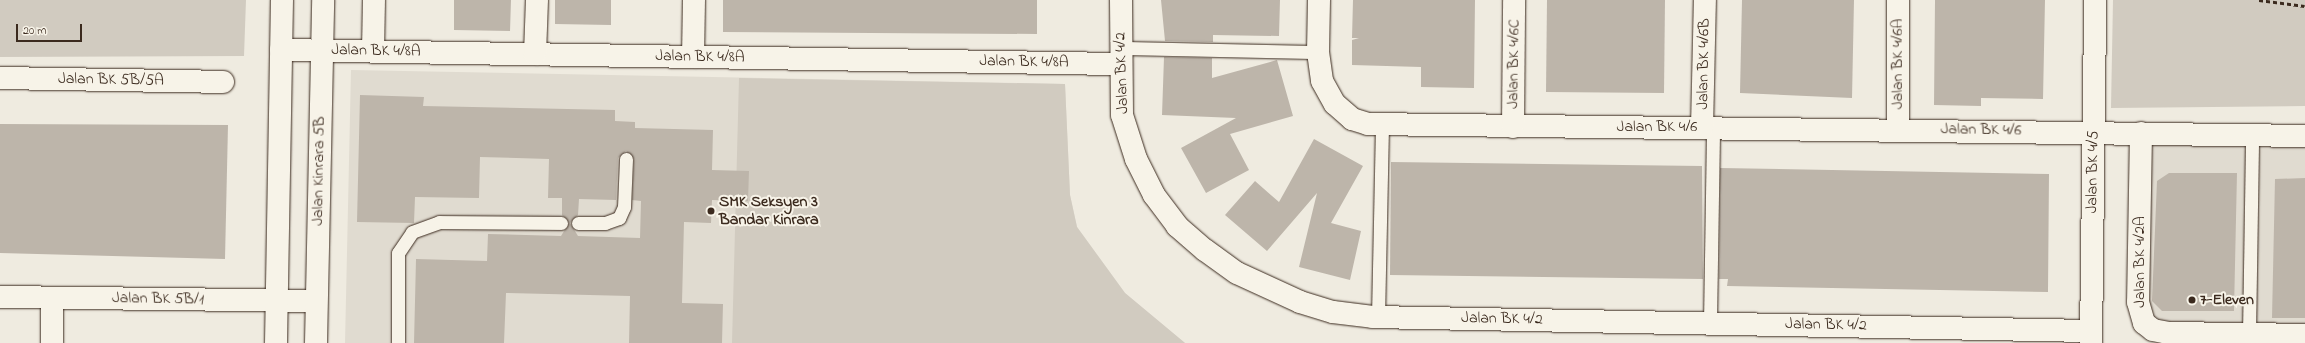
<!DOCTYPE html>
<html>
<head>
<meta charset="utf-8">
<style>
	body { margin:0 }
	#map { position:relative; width:2305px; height:343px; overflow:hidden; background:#efebe0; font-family:"Indie Flower",sans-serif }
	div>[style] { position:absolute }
	.built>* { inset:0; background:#e0dbd0 }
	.green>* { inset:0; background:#d1cbc0 }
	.building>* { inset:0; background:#bdb5aa }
	.path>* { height:2.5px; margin-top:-1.25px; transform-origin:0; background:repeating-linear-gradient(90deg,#3b2a1e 0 4px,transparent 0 7px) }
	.roads { filter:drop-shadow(0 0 1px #3b2a1e) drop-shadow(0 0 1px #3b2a1e) }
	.lane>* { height:13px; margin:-6.5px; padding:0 6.5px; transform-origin:6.5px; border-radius:6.5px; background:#f7f3e8 }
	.street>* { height:22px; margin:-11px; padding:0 11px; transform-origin:11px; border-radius:11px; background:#f7f3e8 }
	.secondary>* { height:22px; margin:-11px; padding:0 11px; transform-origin:11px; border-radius:11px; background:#f7f3e8 }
	.dots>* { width:11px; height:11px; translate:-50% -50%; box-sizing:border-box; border:2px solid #f7f3e8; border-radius:50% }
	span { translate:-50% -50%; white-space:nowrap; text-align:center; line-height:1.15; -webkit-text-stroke:4px #f7f3e8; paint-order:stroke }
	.street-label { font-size:16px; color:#3b2a1e }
	.poi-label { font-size:16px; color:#3b2a1e; font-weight:700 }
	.left { translate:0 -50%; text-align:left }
	.scale { position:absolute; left:16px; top:24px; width:66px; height:18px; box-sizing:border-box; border:2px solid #3b2a1e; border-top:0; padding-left:5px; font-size:12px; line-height:14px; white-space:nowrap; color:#3b2a1e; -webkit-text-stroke:3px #f7f3e8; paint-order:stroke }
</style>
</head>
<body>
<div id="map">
	<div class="built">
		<div style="clip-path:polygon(351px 70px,1065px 84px,1070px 195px,1077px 227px,1125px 293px,1185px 343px,345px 343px)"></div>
		<div style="clip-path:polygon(2150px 142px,2305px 144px,2305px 324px,2167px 325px,2153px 321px,2147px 311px)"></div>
	</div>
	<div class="green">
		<div style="clip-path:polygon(0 0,246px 0,244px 56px,0 57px)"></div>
		<div style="clip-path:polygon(2113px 0,2305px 0,2305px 106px,2111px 108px)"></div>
		<div style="clip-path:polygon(739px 78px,1065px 84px,1070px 195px,1077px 227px,1125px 293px,1185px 343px,732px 343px)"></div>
	</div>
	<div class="building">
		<div style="clip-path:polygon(454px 0,511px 0,510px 31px,454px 30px)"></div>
		<div style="clip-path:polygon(555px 0,611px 0,611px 25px,555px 24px)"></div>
		<div style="clip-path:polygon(723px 0,1037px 0,1037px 34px,723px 32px)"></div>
		<div style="clip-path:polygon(1161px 0,1280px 0,1279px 36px,1213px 35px,1213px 42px,1165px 41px)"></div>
		<div style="clip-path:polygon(1353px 0,1475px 0,1474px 88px,1421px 87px,1421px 67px,1352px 65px,1352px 40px,1359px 38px,1352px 38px)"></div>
		<div style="clip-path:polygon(1547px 0,1665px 0,1664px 93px,1546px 92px)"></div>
		<div style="clip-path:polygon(1742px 0,1854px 0,1852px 98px,1740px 93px)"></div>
		<div style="clip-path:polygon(1935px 0,2045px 0,2043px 99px,1981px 98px,1981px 106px,1934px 105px)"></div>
		<div style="clip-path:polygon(1164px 57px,1212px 58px,1212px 78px,1277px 60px,1293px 116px,1230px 134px,1249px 170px,1206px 193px,1181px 148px,1236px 118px,1162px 115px)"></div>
		<div style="clip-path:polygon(evenodd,360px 95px,424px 97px,423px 106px,615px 110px,615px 121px,635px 122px,635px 128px,713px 130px,712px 170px,749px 171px,748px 201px,712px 200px,711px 223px,684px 222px,682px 303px,723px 304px,722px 343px,629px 343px,630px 296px,506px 293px,504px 343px,414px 343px,416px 259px,487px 261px,488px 234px,561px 236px,569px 223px,562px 215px,562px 198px,548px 198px,549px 159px,480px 157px,479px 198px,415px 197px,414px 223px,357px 222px,360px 95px,626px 151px,634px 159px,632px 200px,641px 201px,640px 238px,578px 236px,570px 223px,578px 215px,579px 199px,616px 200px,618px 158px,626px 151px)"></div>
		<div style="clip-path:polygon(0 124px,228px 125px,225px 259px,0 253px)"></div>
		<div style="clip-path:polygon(1314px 139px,1363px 166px,1331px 223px,1361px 231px,1350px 280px,1299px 267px,1317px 193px,1267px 251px,1225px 215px,1255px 181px,1279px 202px)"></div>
		<div style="clip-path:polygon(1391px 162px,1702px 166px,1703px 279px,1390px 275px)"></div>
		<div style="clip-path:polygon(1720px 168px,2049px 174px,2048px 292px,1727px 286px,1728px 279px,1719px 279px)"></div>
		<div style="clip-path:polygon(2169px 173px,2237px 173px,2234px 311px,2162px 311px,2152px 301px,2157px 181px)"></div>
		<div style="clip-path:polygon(2305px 178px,2305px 318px,2272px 318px,2275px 179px)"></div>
	</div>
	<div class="path">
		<div style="left:2259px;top:0;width:46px;rotate:7.4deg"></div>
	</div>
	<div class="roads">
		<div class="lane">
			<div style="left:1120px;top:48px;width:198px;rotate:1.2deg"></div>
			<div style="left:578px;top:223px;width:27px"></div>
			<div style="left:605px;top:223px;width:15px;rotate:-20deg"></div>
			<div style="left:619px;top:218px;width:12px;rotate:-66deg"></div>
			<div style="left:624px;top:207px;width:48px;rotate:-87.6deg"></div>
			<div style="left:1378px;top:317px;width:192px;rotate:-88.8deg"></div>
			<div style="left:1710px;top:323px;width:195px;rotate:-89.1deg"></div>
			<div style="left:2249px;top:334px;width:199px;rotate:-89.1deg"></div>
			<div style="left:398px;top:343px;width:90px;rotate:-90deg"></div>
			<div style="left:398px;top:253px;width:25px;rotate:-56deg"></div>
			<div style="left:412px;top:232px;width:29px;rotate:-20deg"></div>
			<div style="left:439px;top:222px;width:122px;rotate:0.5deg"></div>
		</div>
		<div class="street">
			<div style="left:1121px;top:0;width:115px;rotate:89.5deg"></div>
			<div style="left:1122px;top:115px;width:46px;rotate:72.3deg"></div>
			<div style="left:1136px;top:159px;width:40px;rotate:63.4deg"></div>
			<div style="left:1154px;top:195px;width:39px;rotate:53deg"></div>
			<div style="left:1177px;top:226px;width:37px;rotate:41deg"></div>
			<div style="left:1205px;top:250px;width:39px;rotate:36deg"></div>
			<div style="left:1237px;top:273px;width:69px;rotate:24.7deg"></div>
			<div style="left:1300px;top:302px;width:34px;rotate:17deg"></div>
			<div style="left:1333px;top:312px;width:40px;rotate:7.1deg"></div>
			<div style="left:1373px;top:317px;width:718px;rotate:1.12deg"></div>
			<div style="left:1319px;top:0;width:52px;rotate:91.1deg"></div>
			<div style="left:1318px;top:52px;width:29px;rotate:82deg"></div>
			<div style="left:1322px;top:81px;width:26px;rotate:61deg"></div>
			<div style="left:1335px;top:104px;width:23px;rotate:41deg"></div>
			<div style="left:1352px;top:119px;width:17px;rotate:17deg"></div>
			<div style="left:1368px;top:124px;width:937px;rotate:0.73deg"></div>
			<div style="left:281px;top:50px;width:838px;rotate:0.96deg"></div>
			<div style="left:373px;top:51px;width:51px;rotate:-88.9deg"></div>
			<div style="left:535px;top:54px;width:54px;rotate:-87.9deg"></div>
			<div style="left:693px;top:57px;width:57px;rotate:-89deg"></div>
			<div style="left:0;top:78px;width:223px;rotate:1deg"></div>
			<div style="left:1513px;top:127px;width:127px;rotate:-89.5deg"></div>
			<div style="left:1702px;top:128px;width:128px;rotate:-88.7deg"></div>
			<div style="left:1898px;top:128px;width:128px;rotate:-90deg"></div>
			<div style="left:2141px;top:133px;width:169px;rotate:91deg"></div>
			<div style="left:2138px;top:302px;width:22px;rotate:74deg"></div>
			<div style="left:2144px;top:323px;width:11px;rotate:38deg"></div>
			<div style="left:2153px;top:330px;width:15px;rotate:11deg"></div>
			<div style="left:2168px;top:333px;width:137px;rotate:0.8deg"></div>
			<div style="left:0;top:297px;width:316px;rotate:0.7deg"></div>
			<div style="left:52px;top:343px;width:45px;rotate:-90deg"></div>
			<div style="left:2091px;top:343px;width:343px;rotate:-89.3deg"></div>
		</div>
		<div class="secondary">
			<div style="left:276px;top:343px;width:343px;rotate:-89deg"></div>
			<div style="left:316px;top:343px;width:343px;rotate:-88.8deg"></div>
		</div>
	</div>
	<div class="dots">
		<div style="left:711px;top:211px;background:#3b2a1e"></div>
		<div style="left:2192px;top:300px;background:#3b2a1e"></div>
	</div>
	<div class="street-label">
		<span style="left:376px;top:51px;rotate:1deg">Jalan BK 4/8A</span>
		<span style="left:700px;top:57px;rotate:1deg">Jalan BK 4/8A</span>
		<span style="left:1024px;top:62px;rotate:1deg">Jalan BK 4/8A</span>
		<span style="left:1514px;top:64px;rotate:-89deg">Jalan BK 4/6C</span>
		<span style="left:1704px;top:64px;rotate:-89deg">Jalan BK 4/6B</span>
		<span style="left:1898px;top:64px;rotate:-90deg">Jalan BK 4/6A</span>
		<span style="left:1122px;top:73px;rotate:-92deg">Jalan BK 4/2</span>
		<span style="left:111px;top:80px;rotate:1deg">Jalan BK 5B/5A</span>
		<span style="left:1657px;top:127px">Jalan BK 4/6</span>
		<span style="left:1981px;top:130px;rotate:1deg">Jalan BK 4/6</span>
		<span style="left:319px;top:171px;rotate:-89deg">Jalan Kinrara 5B</span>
		<span style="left:2093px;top:172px;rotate:-89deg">Jalan BK 4/5</span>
		<span style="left:2140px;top:262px;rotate:-90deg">Jalan BK 4/2A</span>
		<span style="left:158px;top:299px;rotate:1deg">Jalan BK 5B/1</span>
		<span style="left:1502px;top:319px;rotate:1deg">Jalan BK 4/2</span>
		<span style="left:1826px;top:325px;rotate:1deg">Jalan BK 4/2</span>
	</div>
	<div class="poi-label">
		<span class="left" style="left:719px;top:211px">SMK Seksyen 3<br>Bandar Kinrara</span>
		<span class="left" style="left:2200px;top:300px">7-Eleven</span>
	</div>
	<div class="scale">20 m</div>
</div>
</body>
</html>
